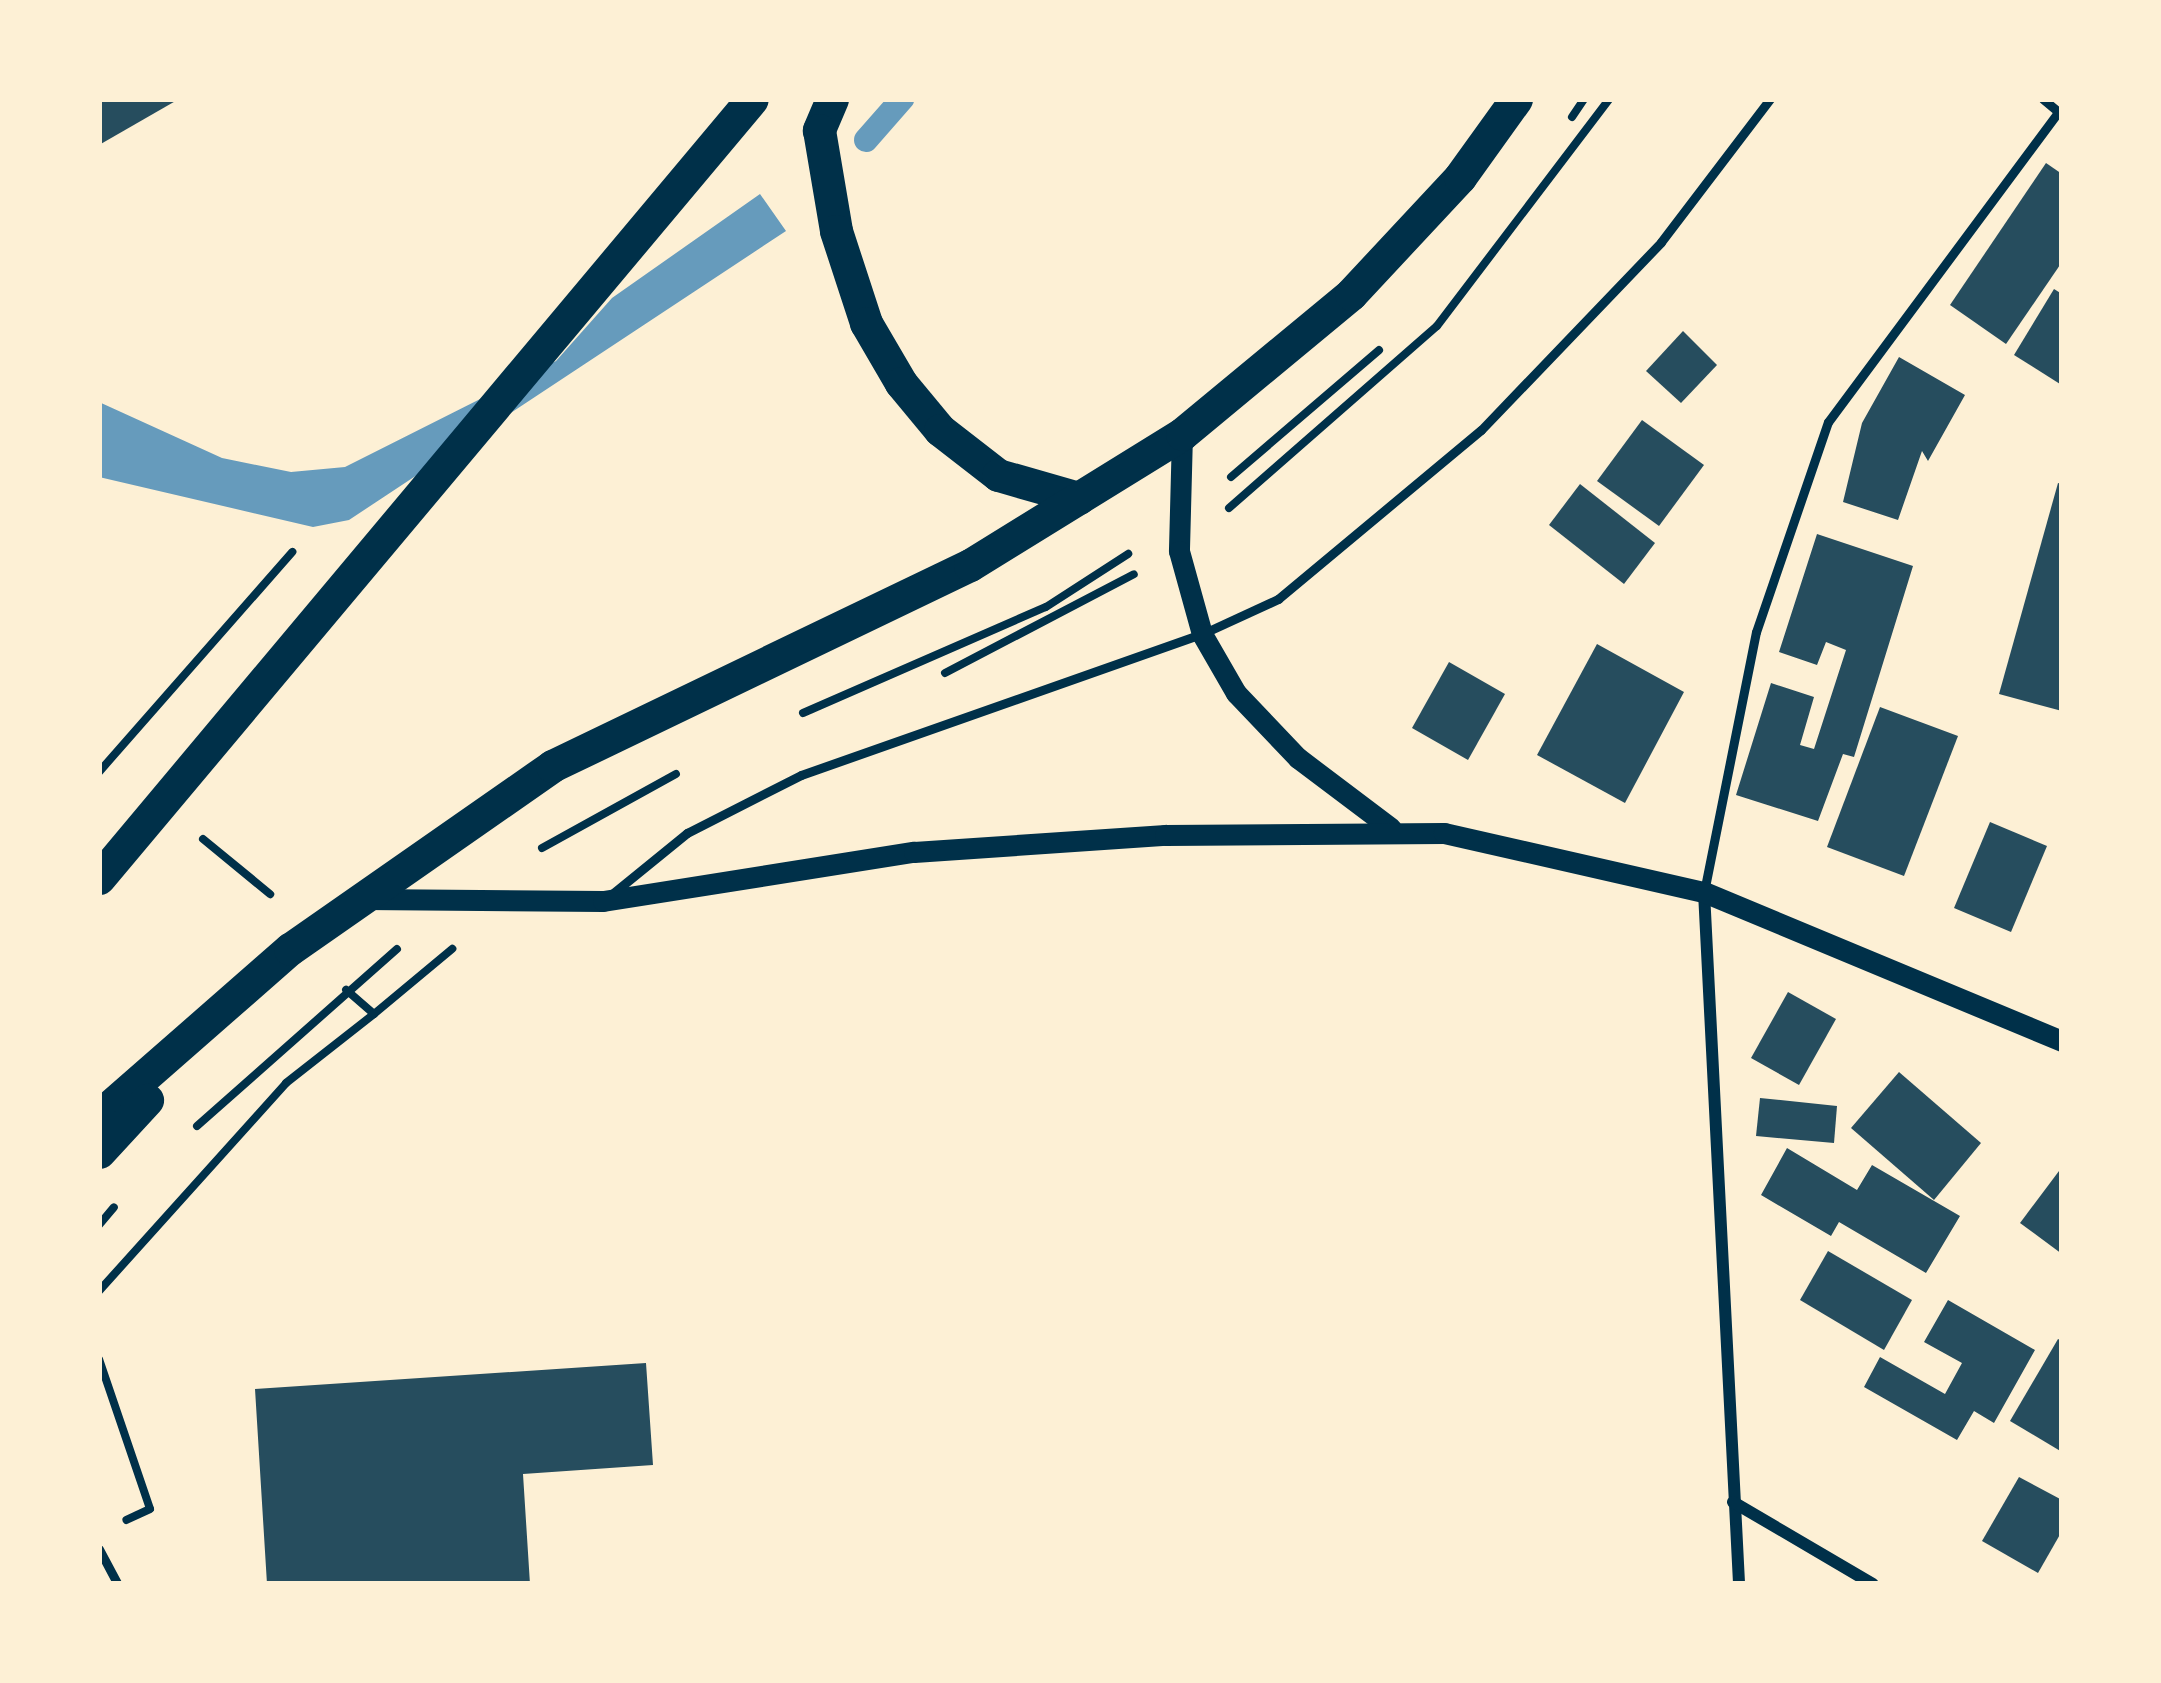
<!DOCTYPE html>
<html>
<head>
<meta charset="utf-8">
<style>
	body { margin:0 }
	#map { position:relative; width:2161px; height:1683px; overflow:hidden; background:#fdf0d5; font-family:"Asap Condensed",sans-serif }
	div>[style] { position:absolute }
	.water>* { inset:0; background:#669bbc }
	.stream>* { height:24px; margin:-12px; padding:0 12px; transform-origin:12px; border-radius:12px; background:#669bbc }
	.building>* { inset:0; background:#264d5e }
	.path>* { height:8px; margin:-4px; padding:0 4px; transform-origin:4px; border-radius:4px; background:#003049 }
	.service>* { height:9px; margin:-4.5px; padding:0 4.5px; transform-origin:4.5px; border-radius:4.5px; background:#003049 }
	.minor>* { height:12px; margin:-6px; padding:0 6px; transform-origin:6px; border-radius:6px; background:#003049 }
	.tertiary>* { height:21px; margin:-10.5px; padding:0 10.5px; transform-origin:10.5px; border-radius:10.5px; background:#003049 }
	.trunk>* { height:33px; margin:-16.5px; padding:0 16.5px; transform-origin:16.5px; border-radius:16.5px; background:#003049 }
	span { translate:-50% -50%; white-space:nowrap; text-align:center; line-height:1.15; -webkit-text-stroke:10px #fdf0d5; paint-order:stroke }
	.frame { position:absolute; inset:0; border:102px solid #fdf0d5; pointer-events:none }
</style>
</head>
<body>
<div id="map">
	<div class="water">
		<div style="clip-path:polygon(760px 194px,786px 231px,349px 520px,313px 527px,99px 477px,99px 402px,222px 458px,291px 472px,345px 467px,556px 361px,612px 298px)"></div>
	</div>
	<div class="stream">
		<div style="left:866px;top:140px;width:55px;rotate:-48.7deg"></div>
	</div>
	<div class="building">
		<div style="clip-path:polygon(99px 99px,179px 99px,99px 145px)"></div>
		<div style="clip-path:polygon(2046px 163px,2062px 174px,2062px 262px,2006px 344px,1950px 305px)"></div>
		<div style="clip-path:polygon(2054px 289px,2062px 294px,2060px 384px,2014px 355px)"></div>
		<div style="clip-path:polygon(1683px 331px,1717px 365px,1681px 403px,1646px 371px)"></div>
		<div style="clip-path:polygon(1899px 357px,1965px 395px,1928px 461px,1922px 451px,1898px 520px,1843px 502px,1862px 423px)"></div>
		<div style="clip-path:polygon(1642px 420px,1704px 465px,1659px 526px,1597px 481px)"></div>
		<div style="clip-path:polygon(2058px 483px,2062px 484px,2062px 711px,1999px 694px)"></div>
		<div style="clip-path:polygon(1580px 484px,1655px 543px,1624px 584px,1549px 525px)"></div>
		<div style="clip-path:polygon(1817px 534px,1913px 566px,1854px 757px,1843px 754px,1818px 821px,1736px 795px,1771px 683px,1814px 697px,1800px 745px,1814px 749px,1846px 650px,1826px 642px,1817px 665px,1779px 652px)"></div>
		<div style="clip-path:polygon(1597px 644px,1684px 692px,1625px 803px,1537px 755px)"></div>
		<div style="clip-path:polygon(1449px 662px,1505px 694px,1468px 760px,1412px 728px)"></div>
		<div style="clip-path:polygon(1880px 707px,1958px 736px,1904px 876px,1827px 847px)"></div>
		<div style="clip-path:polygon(1990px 822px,2047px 846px,2011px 932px,1954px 908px)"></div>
		<div style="clip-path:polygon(1788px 992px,1836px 1019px,1799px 1085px,1751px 1058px)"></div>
		<div style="clip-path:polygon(1899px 1072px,1981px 1143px,1934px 1200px,1851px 1128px)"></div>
		<div style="clip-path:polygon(1760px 1098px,1837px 1106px,1834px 1143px,1756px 1136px)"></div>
		<div style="clip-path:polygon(1787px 1148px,1857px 1190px,1872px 1165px,1960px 1216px,1926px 1273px,1839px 1222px,1831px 1236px,1761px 1195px)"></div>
		<div style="clip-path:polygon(2062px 1167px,2062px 1254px,2020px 1223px)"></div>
		<div style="clip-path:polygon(1828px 1251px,1912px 1300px,1884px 1350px,1800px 1300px)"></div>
		<div style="clip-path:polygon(1948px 1300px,2035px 1350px,1994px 1423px,1974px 1411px,1957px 1440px,1864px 1387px,1880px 1357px,1945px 1394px,1962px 1363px,1924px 1342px)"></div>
		<div style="clip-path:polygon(2058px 1339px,2062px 1341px,2062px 1452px,2010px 1421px)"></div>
		<div style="clip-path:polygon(646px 1363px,653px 1465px,523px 1474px,530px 1584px,267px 1584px,255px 1389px)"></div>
		<div style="clip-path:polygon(2019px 1477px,2062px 1500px,2062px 1531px,2038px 1573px,1982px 1541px)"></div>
	</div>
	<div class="path">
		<div style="left:1572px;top:117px;width:22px;rotate:-56deg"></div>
		<div style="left:1231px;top:477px;width:195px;rotate:-40.6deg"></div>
		<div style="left:1229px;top:508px;width:276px;rotate:-41.2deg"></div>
		<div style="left:1437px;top:326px;width:285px;rotate:-52.8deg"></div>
		<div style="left:945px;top:673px;width:213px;rotate:-27.6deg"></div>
		<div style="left:803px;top:713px;width:265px;rotate:-23.6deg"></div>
		<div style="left:1046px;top:607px;width:98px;rotate:-32.9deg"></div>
		<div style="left:99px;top:772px;width:293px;rotate:-48.7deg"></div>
		<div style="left:203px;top:839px;width:87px;rotate:39.4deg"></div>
		<div style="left:542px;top:848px;width:153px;rotate:-28.9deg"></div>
		<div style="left:374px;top:1014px;width:102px;rotate:-39.8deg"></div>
		<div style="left:197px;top:1126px;width:267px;rotate:-41.5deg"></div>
		<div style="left:99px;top:1225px;width:23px;rotate:-50deg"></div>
		<div style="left:99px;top:1291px;width:280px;rotate:-48deg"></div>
		<div style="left:286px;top:1083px;width:112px;rotate:-38.1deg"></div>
		<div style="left:374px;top:1014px;width:37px;rotate:-139deg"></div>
		<div style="left:99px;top:1359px;width:158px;rotate:71.2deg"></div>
		<div style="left:150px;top:1509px;width:26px;rotate:155deg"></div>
	</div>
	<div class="service">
		<div style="left:2043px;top:99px;width:25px;rotate:40deg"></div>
		<div style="left:1704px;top:892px;width:265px;rotate:-78.7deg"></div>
		<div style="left:1756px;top:632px;width:222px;rotate:-71.1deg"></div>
		<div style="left:1828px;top:422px;width:386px;rotate:-53.4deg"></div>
		<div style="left:612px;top:894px;width:97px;rotate:-39.1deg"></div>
		<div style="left:687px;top:833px;width:128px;rotate:-27deg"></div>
		<div style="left:801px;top:775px;width:425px;rotate:-19.4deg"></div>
		<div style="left:1202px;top:634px;width:84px;rotate:-24.7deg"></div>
		<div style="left:1278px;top:599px;width:264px;rotate:-39.8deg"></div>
		<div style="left:1481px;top:430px;width:260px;rotate:-46.2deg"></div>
		<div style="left:1661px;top:242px;width:180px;rotate:-52.7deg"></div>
		<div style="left:99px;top:1549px;width:40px;rotate:62deg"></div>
	</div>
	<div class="minor">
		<div style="left:1704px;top:892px;width:693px;rotate:87.1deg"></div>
		<div style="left:1733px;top:1502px;width:162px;rotate:30.4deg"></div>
	</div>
	<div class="tertiary">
		<div style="left:1182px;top:434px;width:117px;rotate:91.5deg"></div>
		<div style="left:1179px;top:551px;width:86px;rotate:74.5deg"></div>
		<div style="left:1202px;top:634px;width:68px;rotate:60deg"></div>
		<div style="left:1236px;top:693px;width:90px;rotate:46.4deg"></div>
		<div style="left:1298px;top:758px;width:116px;rotate:37deg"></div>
		<div style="left:364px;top:899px;width:239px;rotate:0.5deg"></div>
		<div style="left:603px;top:901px;width:315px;rotate:-9deg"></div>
		<div style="left:914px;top:852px;width:252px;rotate:-3.9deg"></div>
		<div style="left:1165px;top:835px;width:279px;rotate:-0.4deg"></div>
		<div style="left:1444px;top:833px;width:267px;rotate:12.8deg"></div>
		<div style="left:1704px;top:892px;width:388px;rotate:22.6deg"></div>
	</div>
	<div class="trunk">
		<div style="left:832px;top:99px;width:34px;rotate:113deg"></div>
		<div style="left:819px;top:130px;width:102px;rotate:80.4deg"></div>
		<div style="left:836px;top:231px;width:97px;rotate:71.9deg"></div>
		<div style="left:866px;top:323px;width:69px;rotate:59.7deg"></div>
		<div style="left:901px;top:383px;width:61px;rotate:50.3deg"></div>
		<div style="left:940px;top:430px;width:73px;rotate:37.8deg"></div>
		<div style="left:998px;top:475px;width:84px;rotate:15.9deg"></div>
		<div style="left:99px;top:878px;width:1016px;rotate:-50.03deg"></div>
		<div style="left:99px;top:1116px;width:254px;rotate:-41.2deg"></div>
		<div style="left:290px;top:949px;width:320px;rotate:-34.9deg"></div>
		<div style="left:552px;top:766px;width:464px;rotate:-25.7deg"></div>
		<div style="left:970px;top:565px;width:249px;rotate:-31.7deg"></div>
		<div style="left:1182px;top:434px;width:219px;rotate:-39.6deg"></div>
		<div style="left:1351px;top:294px;width:160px;rotate:-47deg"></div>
		<div style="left:1460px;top:177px;width:96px;rotate:-54.3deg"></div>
		<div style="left:99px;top:1152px;width:71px;rotate:-47.3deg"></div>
	</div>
	<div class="frame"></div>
</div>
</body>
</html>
